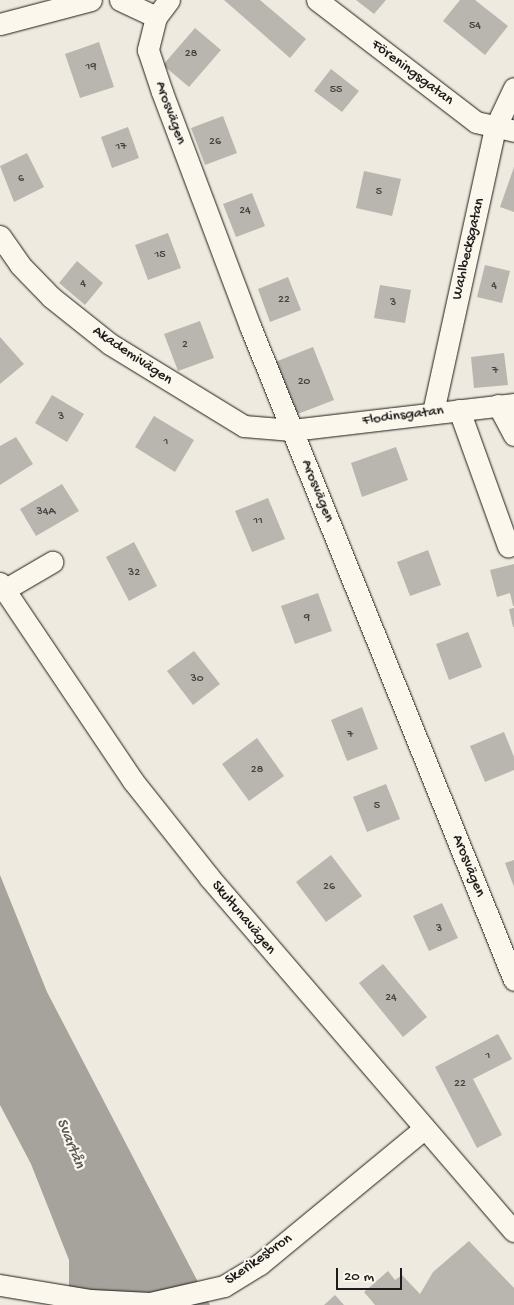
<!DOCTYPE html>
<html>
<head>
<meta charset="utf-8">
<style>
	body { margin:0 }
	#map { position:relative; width:514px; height:1305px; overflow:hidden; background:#eeeadf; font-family:"Gochi Hand",sans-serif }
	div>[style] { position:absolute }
	.water>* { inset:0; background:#a6a39d }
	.building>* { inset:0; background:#b9b6af }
	.roads { filter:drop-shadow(0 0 1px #1c1c1c) drop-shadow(0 0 1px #1c1c1c) }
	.minor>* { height:21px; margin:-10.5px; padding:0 10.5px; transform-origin:10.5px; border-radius:10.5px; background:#fbf7ec }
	span { translate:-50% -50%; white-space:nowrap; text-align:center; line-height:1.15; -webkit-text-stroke:4.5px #fbf7ec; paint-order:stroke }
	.number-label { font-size:12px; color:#434241 }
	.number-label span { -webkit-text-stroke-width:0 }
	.street-label { font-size:15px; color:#1c1c1c }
	.water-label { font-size:16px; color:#5a5956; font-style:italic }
	.scale { position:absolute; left:336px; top:1268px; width:66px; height:22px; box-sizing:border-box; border:2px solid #1c1c1c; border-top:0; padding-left:6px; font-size:15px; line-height:18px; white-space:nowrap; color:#1c1c1c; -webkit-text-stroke:4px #fbf7ec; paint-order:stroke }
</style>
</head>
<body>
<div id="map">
	<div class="water">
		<div style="clip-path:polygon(0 875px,47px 992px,210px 1305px,69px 1305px,69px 1260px,31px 1164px,0 1105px)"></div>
	</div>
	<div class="building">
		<div style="clip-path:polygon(224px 0,260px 0,306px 39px,290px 58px)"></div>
		<div style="clip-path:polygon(356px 0,386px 0,374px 14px)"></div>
		<div style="clip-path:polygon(460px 0,475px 0,508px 26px,485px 55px,443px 21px)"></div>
		<div style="clip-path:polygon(195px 28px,221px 50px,189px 87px,163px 65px)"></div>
		<div style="clip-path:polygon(99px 42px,114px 87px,80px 98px,65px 54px)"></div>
		<div style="clip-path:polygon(331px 69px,359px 91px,342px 112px,314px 91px)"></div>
		<div style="clip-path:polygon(223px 116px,237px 153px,205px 165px,191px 128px)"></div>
		<div style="clip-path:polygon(128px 127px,139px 158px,112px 168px,101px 137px)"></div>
		<div style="clip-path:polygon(27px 153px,44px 187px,14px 202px,0 166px)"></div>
		<div style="clip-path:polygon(514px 167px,514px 212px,500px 207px)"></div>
		<div style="clip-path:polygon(364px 171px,401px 179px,392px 216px,356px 208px)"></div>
		<div style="clip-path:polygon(252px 193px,265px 226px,236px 237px,223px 204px)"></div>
		<div style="clip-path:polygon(168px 233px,181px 268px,148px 280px,135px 245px)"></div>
		<div style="clip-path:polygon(77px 261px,103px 283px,85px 305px,59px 283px)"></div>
		<div style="clip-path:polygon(485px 265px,510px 271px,502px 303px,477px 297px)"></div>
		<div style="clip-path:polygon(288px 277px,301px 310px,270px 322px,258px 289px)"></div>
		<div style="clip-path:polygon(380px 285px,411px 290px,405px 323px,374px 318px)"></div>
		<div style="clip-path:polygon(200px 321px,214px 358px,178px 371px,164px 334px)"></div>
		<div style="clip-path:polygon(0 337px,24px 364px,0 384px)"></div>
		<div style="clip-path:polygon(313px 347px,334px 400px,290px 417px,270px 364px)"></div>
		<div style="clip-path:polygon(504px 353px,508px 385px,474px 388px,471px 357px)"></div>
		<div style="clip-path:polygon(52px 395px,84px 414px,67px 442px,35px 423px)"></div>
		<div style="clip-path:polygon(154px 416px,194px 440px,175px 472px,135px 447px)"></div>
		<div style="clip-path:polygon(16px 437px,33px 464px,0 485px,0 446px)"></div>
		<div style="clip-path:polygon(396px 447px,408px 480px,362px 497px,351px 463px)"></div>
		<div style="clip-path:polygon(62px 484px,79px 511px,36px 536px,20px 509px)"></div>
		<div style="clip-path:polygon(268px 498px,285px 539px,252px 552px,235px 511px)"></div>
		<div style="clip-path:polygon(134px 542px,157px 586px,129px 601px,106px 557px)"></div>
		<div style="clip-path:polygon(428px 550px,441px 585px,410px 596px,397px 562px)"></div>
		<div style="clip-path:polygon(514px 564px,514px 606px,513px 606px,510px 593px,497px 597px,490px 570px)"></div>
		<div style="clip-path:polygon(318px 593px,332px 631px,295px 644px,281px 606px)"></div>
		<div style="clip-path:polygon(514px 608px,514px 627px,513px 627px,509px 609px)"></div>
		<div style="clip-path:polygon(468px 632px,482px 667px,449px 680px,436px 644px)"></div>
		<div style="clip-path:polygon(194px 651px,220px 684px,193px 705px,167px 671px)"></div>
		<div style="clip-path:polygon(362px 707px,378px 749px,347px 761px,331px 720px)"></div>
		<div style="clip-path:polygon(504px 732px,514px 757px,514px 770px,485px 782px,470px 746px)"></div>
		<div style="clip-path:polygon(257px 738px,284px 776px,249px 801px,222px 764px)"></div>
		<div style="clip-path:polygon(386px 784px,400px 819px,367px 832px,353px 797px)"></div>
		<div style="clip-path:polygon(331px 855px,362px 896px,326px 922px,296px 882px)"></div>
		<div style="clip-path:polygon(514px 860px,514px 887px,505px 863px)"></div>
		<div style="clip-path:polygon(442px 903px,458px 938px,429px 951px,413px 916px)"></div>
		<div style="clip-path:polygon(383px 964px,427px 1017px,403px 1037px,359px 983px)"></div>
		<div style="clip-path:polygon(498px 1034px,512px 1059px,473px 1079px,502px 1135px,477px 1148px,435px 1067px)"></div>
		<div style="clip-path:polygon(469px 1241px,514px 1288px,514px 1305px,375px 1305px,364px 1292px,388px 1271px,395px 1280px,402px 1275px,420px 1294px,433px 1272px)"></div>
		<div style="clip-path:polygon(335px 1295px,344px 1305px,324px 1305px)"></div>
	</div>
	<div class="roads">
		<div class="minor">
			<div style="left:120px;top:0;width:40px;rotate:25deg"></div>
			<div style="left:169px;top:0;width:21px;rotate:127deg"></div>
			<div style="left:156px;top:17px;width:34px;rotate:104deg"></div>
			<div style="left:148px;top:50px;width:44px;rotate:71.6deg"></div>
			<div style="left:162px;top:92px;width:250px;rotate:69.4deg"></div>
			<div style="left:250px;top:326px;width:705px;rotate:68.02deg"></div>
			<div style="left:317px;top:0;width:200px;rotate:37.5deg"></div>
			<div style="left:476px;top:122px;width:39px;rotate:13deg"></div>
			<div style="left:0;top:24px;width:94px;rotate:-14.8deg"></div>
			<div style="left:0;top:236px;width:35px;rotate:55deg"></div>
			<div style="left:20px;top:265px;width:45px;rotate:45.9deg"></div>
			<div style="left:51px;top:297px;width:75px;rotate:38.5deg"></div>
			<div style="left:110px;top:344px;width:157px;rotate:31.5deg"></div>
			<div style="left:244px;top:426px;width:48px;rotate:4.8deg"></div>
			<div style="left:292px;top:430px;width:224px;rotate:-6.7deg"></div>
			<div style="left:498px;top:405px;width:34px;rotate:62deg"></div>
			<div style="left:459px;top:410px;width:145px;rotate:70.2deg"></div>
			<div style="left:433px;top:412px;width:291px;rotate:-77.7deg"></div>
			<div style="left:495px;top:128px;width:44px;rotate:-64.6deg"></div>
			<div style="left:0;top:583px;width:239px;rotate:56.1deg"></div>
			<div style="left:133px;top:781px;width:122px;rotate:51.6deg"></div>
			<div style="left:209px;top:877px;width:467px;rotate:49.3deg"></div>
			<div style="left:4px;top:590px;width:56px;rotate:-30.3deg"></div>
			<div style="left:0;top:1285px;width:92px;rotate:9.4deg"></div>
			<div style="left:91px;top:1300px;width:59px;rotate:2.9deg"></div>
			<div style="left:150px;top:1303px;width:76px;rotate:-12.9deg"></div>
			<div style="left:224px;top:1286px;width:42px;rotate:-31.4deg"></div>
			<div style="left:260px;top:1264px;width:212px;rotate:-39.5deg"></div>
		</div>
	</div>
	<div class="number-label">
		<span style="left:475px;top:27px">54</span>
		<span style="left:191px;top:55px">28</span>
		<span style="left:91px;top:68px">19</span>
		<span style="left:336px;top:91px">55</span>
		<span style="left:215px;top:143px">26</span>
		<span style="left:121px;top:148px">17</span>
		<span style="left:21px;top:180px">6</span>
		<span style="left:379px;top:193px">5</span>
		<span style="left:245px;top:212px">24</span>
		<span style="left:160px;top:256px">15</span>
		<span style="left:83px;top:285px">4</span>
		<span style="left:494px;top:287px">4</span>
		<span style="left:284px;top:301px">22</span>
		<span style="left:393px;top:304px">3</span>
		<span style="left:185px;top:346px">2</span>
		<span style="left:495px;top:372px">7</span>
		<span style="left:304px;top:383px">20</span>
		<span style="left:61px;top:418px">3</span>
		<span style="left:166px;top:443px">1</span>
		<span style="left:46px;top:513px">34A</span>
		<span style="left:258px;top:522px">11</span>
		<span style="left:134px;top:574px">32</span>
		<span style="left:307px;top:619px">9</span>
		<span style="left:197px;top:680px">30</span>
		<span style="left:350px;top:736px">7</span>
		<span style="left:257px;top:771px">28</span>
		<span style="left:377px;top:807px">5</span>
		<span style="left:329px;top:888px">26</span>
		<span style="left:439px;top:930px">3</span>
		<span style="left:391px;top:999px">24</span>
		<span style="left:488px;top:1057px">1</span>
		<span style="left:460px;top:1085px">22</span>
	</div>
	<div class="street-label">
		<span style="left:412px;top:73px;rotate:37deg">Föreningsgatan</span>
		<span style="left:170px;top:113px;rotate:70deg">Arosvägen</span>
		<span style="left:469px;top:249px;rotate:-77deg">Wahlbecksgatan</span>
		<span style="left:132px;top:356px;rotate:34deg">Akademivägen</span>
		<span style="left:403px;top:416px;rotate:-7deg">Flodinsgatan</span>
		<span style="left:317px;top:491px;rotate:68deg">Arosvägen</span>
		<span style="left:468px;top:866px;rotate:68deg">Arosvägen</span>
		<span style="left:243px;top:918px;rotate:50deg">Skultunavägen</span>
		<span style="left:259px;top:1260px;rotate:-35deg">Skerikesbron</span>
	</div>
	<div class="water-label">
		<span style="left:69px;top:1144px;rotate:68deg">Svartån</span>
	</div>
	<div class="scale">20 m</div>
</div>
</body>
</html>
